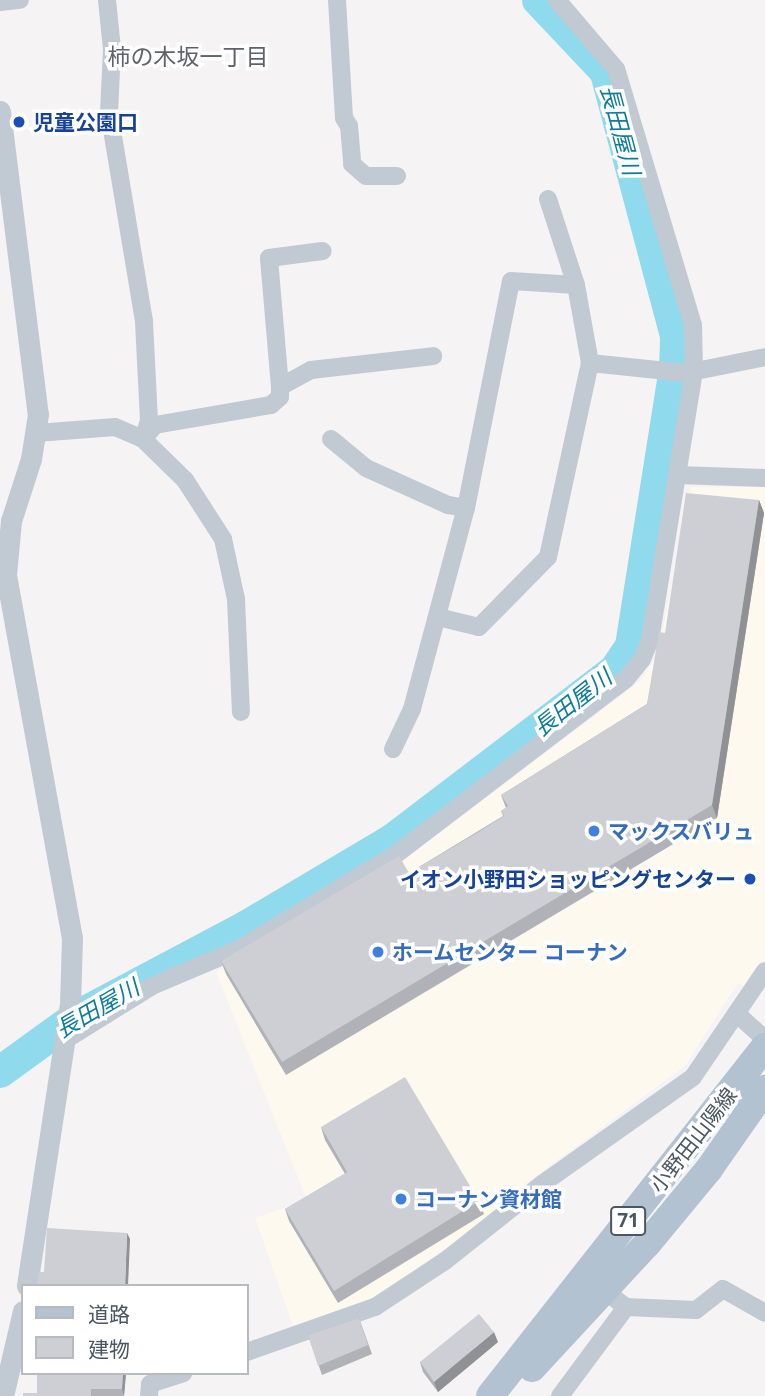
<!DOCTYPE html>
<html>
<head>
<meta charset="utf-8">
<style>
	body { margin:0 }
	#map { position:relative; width:765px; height:1396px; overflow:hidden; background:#f5f3f3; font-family:"Noto Sans","Noto Sans JP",sans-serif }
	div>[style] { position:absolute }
	.commercial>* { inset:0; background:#fdf9ef }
	.river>* { height:32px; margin:-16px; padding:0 16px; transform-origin:16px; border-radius:16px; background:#90daee }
	.minor>* { height:18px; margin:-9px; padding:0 9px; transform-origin:9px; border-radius:9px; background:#c1cad2 }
	.tertiary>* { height:21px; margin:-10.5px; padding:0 10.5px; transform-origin:10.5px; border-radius:10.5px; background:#c1cad2 }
	.primary>* { height:28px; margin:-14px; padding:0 14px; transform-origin:14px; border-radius:14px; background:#b3c2d1 }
	.wall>* { inset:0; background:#b0b2b7 }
	.shaded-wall>* { inset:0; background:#909195 }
	.building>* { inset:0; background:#cdcfd5 }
	.dots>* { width:19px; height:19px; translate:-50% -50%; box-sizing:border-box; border:4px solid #fff; border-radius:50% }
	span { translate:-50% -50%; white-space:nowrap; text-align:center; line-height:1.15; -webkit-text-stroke:7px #fff; paint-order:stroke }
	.shield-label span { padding:2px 5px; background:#fff; border:2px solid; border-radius:5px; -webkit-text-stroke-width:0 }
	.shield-label { font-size:19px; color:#4a5661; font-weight:700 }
	.transit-label { font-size:21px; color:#164399; font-weight:700 }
	.left { translate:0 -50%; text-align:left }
	.right { translate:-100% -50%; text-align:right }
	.shop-label { font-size:21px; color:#366cbe; font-weight:700 }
	.street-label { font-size:21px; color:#4a5661 }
	.neighbourhood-label { font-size:23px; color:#5f6368 }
	.water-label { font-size:23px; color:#0c7c9b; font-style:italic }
	.legend { position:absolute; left:21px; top:1284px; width:228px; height:91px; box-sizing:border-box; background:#fff; border:2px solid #b7bbc0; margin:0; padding:9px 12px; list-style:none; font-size:21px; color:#4a5661 }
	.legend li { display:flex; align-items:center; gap:14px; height:35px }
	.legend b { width:35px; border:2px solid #b7bbc0 }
</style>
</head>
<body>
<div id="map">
	<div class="commercial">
		<div style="clip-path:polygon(691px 487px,765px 487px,765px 987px,758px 997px,738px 983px,685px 1066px,497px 1205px,497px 1213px,376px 1297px,293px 1326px,255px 1218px,307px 1200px,216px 972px,271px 944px,400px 863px,639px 682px,658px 655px)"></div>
	</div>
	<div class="river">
		<div style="left:0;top:1072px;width:94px;rotate:-35.9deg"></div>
		<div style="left:76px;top:1017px;width:194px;rotate:-28deg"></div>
		<div style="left:247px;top:926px;width:169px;rotate:-30.7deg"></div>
		<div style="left:392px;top:840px;width:280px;rotate:-37.3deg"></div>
		<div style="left:615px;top:670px;width:29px;rotate:-56deg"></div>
		<div style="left:631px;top:646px;width:280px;rotate:-81deg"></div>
		<div style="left:675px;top:369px;width:33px;rotate:-88deg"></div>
		<div style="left:676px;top:336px;width:273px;rotate:-104.9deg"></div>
		<div style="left:606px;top:72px;width:99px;rotate:-133.4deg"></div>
	</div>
	<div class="minor">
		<div style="left:107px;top:0;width:49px;rotate:84.2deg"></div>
		<div style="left:112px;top:49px;width:63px;rotate:92.7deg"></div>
		<div style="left:109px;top:112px;width:213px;rotate:80.5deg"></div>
		<div style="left:144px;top:322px;width:99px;rotate:87.1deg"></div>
		<div style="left:149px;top:421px;width:19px;rotate:108deg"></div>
		<div style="left:143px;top:439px;width:59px;rotate:44.3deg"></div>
		<div style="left:185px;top:480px;width:70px;rotate:57.2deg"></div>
		<div style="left:223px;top:539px;width:61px;rotate:77.8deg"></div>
		<div style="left:236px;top:599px;width:113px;rotate:87.5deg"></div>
		<div style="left:337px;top:0;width:118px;rotate:86.6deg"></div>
		<div style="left:344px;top:118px;width:9px;rotate:58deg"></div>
		<div style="left:349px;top:126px;width:38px;rotate:85deg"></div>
		<div style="left:352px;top:164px;width:18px;rotate:41deg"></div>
		<div style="left:366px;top:176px;width:31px"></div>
		<div style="left:0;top:2px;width:20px;rotate:-6deg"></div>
		<div style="left:548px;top:199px;width:90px;rotate:72deg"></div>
		<div style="left:280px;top:387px;width:35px;rotate:-29deg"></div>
		<div style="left:311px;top:370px;width:123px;rotate:-6.5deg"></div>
		<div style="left:37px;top:433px;width:78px;rotate:-4.4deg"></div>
		<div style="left:115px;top:427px;width:30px;rotate:23deg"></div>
		<div style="left:143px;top:439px;width:18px;rotate:-49deg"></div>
		<div style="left:155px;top:425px;width:118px;rotate:-9.8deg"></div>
		<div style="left:271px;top:405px;width:12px;rotate:-42deg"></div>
		<div style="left:280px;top:397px;width:10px;rotate:-90deg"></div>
		<div style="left:280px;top:387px;width:129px;rotate:-94.9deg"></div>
		<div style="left:269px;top:258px;width:54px;rotate:-7.4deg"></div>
		<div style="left:331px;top:439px;width:45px;rotate:39.6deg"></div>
		<div style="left:366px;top:468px;width:90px;rotate:24.3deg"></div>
		<div style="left:448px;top:505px;width:18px;rotate:9deg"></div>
		<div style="left:678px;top:475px;width:87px;rotate:2deg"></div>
		<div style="left:438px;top:617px;width:42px;rotate:13.7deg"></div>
		<div style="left:479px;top:627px;width:98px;rotate:-45.4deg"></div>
		<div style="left:548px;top:557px;width:198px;rotate:-77.8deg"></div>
		<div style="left:393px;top:749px;width:44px;rotate:-64.6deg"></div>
		<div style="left:412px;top:709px;width:208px;rotate:-75deg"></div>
		<div style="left:466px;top:508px;width:231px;rotate:-78.8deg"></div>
		<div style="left:511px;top:281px;width:65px;rotate:3.5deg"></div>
		<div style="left:576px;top:285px;width:79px;rotate:79.8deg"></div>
		<div style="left:590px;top:363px;width:97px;rotate:5.9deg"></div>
		<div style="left:686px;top:373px;width:81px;rotate:-11.4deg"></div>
		<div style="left:737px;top:1014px;width:38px;rotate:42deg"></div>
		<div style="left:65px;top:1040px;width:102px;rotate:-31.8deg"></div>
		<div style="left:152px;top:986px;width:95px;rotate:-23deg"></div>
		<div style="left:239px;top:949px;width:182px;rotate:-31.1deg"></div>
		<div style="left:395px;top:855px;width:290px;rotate:-37.3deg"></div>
		<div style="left:626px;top:679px;width:26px;rotate:-51deg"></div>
		<div style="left:642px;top:659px;width:21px;rotate:-67deg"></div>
		<div style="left:650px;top:640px;width:272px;rotate:-80.7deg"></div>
		<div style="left:694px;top:372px;width:47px;rotate:-91.2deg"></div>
		<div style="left:693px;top:325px;width:267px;rotate:-106.7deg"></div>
		<div style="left:616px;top:69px;width:91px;rotate:-130.5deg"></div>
		<div style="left:604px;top:1290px;width:28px;rotate:38deg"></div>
		<div style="left:626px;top:1307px;width:70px;rotate:2.5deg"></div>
		<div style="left:696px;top:1310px;width:34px;rotate:-38deg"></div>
		<div style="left:723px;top:1289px;width:48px;rotate:29.7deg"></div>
		<div style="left:247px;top:1352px;width:136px;rotate:-19.4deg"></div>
		<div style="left:375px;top:1307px;width:84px;rotate:-33.3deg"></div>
		<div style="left:445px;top:1261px;width:124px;rotate:-38.4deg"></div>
		<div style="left:542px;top:1184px;width:185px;rotate:-35.3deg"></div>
		<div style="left:693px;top:1077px;width:128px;rotate:-55.8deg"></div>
		<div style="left:149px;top:1396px;width:12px;rotate:-85deg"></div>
		<div style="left:150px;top:1384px;width:35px;rotate:-18deg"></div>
		<div style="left:560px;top:1396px;width:111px;rotate:-53.4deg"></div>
	</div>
	<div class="tertiary">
		<div style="left:0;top:111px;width:305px;rotate:82.9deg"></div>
		<div style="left:38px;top:414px;width:46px;rotate:98.8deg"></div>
		<div style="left:31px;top:459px;width:65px;rotate:107.9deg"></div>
		<div style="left:11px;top:521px;width:54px;rotate:95.3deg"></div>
		<div style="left:6px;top:575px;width:369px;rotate:79.7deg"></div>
		<div style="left:72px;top:938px;width:66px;rotate:91.7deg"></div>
		<div style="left:70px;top:1004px;width:285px;rotate:98.7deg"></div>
		<div style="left:3px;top:1396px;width:87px;rotate:-76.8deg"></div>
	</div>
	<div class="primary">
		<div style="left:532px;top:1368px;width:169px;rotate:-47.2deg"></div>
		<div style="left:647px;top:1244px;width:97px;rotate:-50.4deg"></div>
		<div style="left:709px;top:1169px;width:98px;rotate:-55deg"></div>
		<div style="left:490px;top:1396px;width:444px;rotate:-51.8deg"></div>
	</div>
	<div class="wall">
		<div style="clip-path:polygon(759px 500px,764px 513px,717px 818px,286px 1075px,226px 974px,221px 961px,409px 873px,503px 816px,501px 811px,506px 808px,501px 795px,647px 704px,665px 633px)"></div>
		<div style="clip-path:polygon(321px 1127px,479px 1201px,484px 1214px,338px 1303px,289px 1221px,285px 1209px,345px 1174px,325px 1140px)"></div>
		<div style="clip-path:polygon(359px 1318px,372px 1354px,322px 1375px,308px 1335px)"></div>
		<div style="clip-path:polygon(498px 1342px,438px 1392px,423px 1372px,420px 1362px)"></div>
		<div style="clip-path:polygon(126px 1373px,124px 1396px,23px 1396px,37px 1393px)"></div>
	</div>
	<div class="shaded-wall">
		<div style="clip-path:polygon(759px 500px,764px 513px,717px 818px,712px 805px)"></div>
		<div style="clip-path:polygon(127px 1233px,130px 1239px,128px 1286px,125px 1286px)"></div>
		<div style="clip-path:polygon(494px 1332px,498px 1342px,438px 1392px,434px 1382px)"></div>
		<div style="clip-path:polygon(123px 1373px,126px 1373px,124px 1396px,122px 1389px)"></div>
	</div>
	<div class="building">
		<div style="clip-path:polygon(686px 493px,759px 500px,712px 805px,282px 1062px,221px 961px,399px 856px,409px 873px,480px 831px,504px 816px,501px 811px,508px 806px,501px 795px,647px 704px,659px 632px,665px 633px)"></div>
		<div style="clip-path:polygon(405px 1077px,479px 1201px,334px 1291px,285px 1209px,347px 1172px,321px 1127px)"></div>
		<div style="clip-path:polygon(47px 1228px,127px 1233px,125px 1286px,37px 1286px,39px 1272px,44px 1272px)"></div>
		<div style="clip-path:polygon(479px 1314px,494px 1332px,434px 1382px,420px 1362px)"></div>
		<div style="clip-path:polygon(359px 1318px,368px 1345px,318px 1366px,308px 1335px)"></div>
		<div style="clip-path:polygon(37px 1373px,123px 1373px,122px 1389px,91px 1389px,91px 1396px,23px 1396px,23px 1393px,37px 1393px)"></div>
	</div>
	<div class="dots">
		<div style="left:19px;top:122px;background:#1a4fb4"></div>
		<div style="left:594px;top:831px;background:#3f7fe0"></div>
		<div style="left:750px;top:879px;background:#1a4fb4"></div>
		<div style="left:378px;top:952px;background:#3f7fe0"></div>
		<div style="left:401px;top:1199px;background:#3f7fe0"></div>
	</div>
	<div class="shield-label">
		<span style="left:628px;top:1221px">71</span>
	</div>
	<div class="transit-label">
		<span class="left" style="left:33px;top:122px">児童公園口</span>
		<span class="right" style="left:736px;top:879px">イオン小野田ショッピングセンター</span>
	</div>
	<div class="shop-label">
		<span class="left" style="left:608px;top:831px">マックスバリュ</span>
		<span class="left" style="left:392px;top:952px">ホームセンター コーナン</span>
		<span class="left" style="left:415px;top:1199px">コーナン資材館</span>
	</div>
	<div class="street-label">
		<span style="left:693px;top:1140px;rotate:-52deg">小野田山陽線</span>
	</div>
	<div class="neighbourhood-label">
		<span style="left:188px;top:56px">柿の木坂一丁目</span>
	</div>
	<div class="water-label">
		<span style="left:621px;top:130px;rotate:75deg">長田屋川</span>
		<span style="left:572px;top:702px;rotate:-38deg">長田屋川</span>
		<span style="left:97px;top:1008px;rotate:-30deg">長田屋川</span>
	</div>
	<ul class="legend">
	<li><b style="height:9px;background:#b3c2d1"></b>道路</li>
	<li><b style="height:19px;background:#cdcfd5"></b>建物</li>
	</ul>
</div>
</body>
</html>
